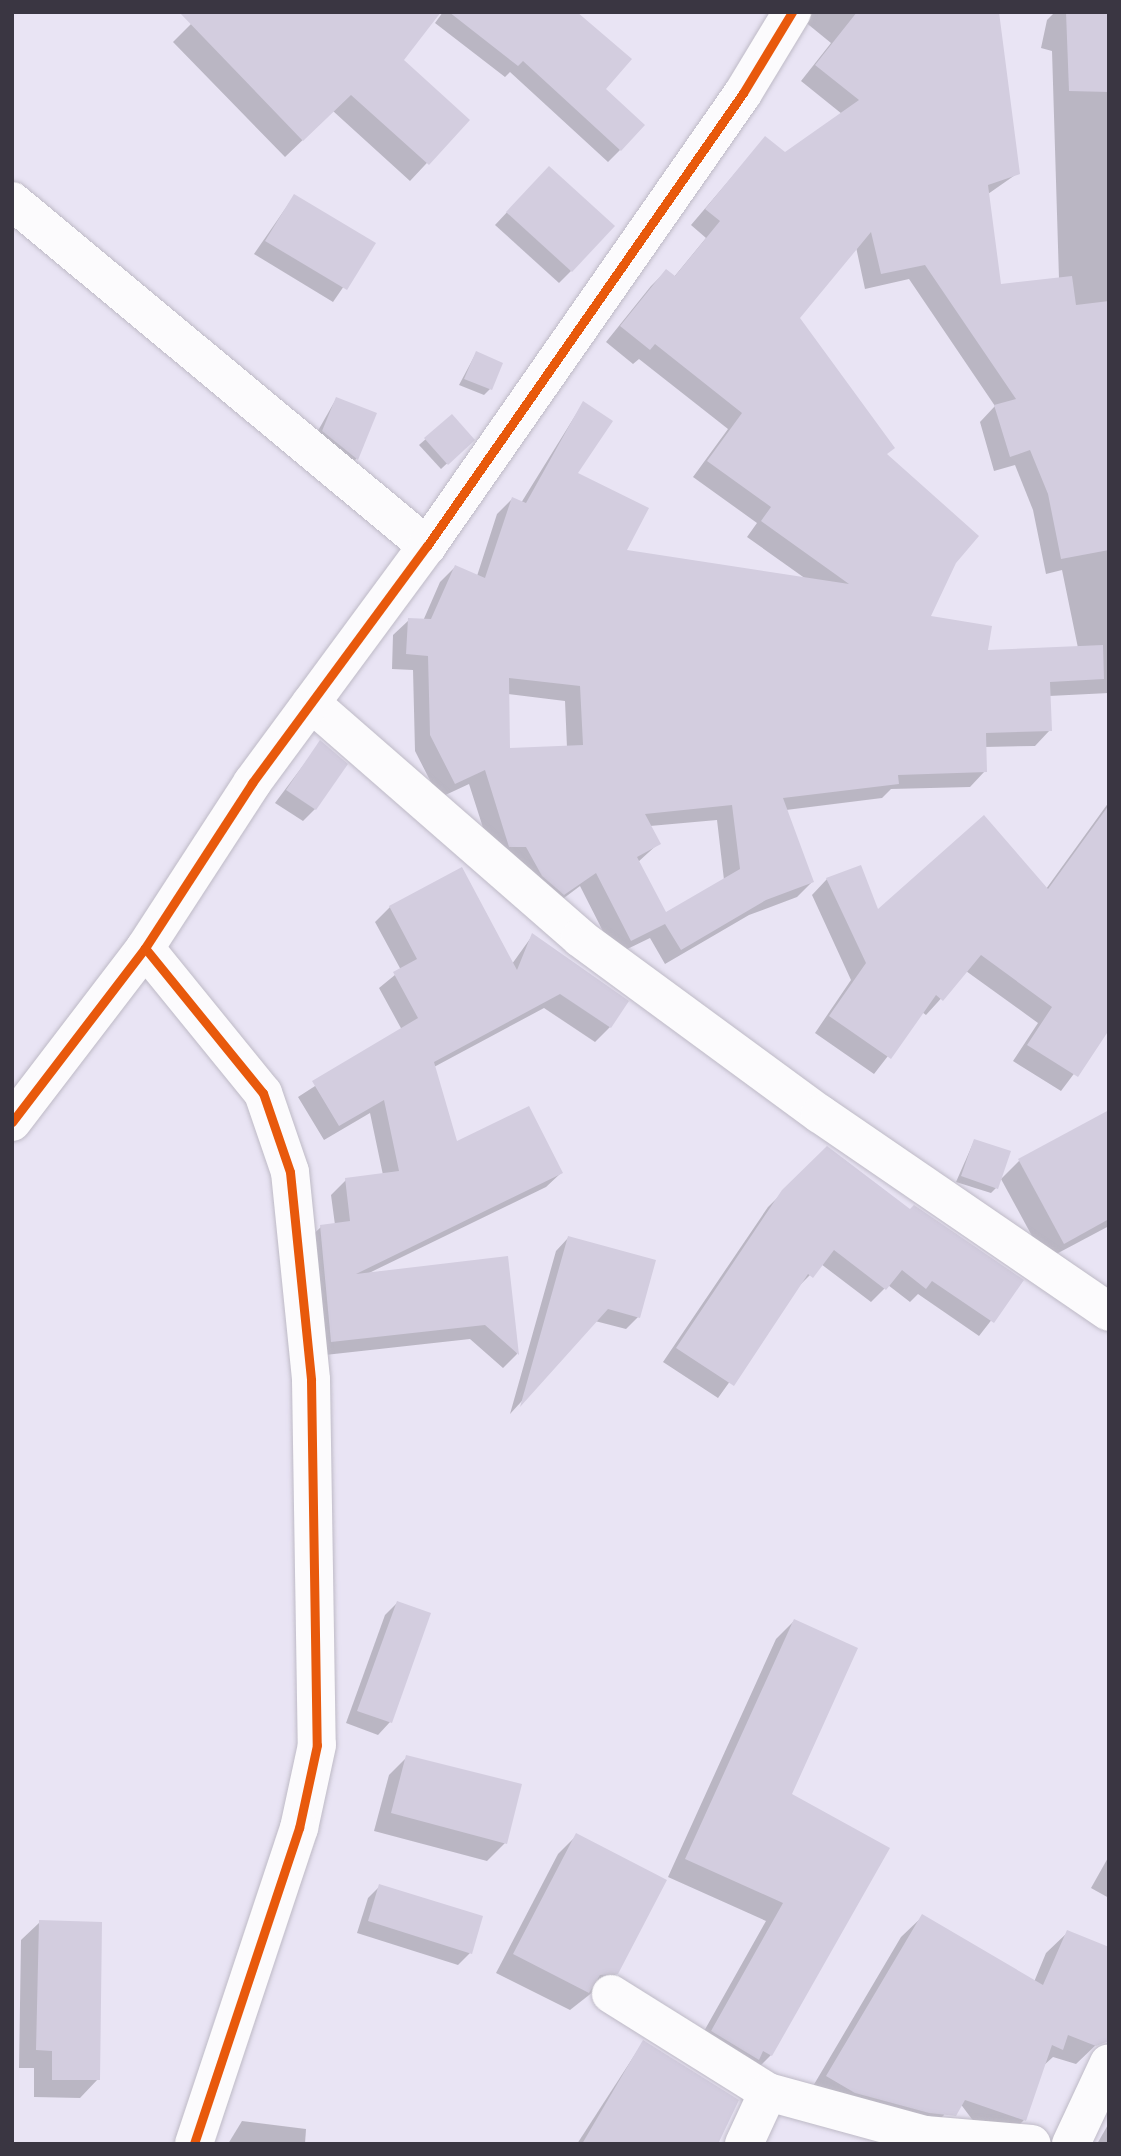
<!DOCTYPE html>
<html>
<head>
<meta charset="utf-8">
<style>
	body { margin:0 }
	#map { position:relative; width:1121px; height:2156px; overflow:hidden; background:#e9e4f4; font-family:"Nunito Sans",sans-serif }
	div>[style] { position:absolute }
	.shadow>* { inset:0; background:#0003 }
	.building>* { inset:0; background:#d3cddf }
	.roads { filter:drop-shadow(0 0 2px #bebac6) drop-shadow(0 0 2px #bebac6) }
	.minor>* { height:38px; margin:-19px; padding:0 19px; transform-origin:19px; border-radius:19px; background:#fcfbfd }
	.cycleway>* { height:9px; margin:-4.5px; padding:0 4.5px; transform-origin:4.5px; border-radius:4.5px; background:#e8590c }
	span { translate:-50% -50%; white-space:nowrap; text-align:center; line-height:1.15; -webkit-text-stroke:6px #e7ddfb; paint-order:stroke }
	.frame { position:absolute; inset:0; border:14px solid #3a3642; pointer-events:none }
</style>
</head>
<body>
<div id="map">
	<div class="shadow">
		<div style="clip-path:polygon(203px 12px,402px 60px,467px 120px,410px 181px,333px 111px,285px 157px,173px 42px)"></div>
		<div style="clip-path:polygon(443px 12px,522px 12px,604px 89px,620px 150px,608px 162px,510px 72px,505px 77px,435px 23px)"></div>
		<div style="clip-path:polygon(evenodd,811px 12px,998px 12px,1018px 173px,988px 194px,999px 286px,1059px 279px,1052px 51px,1041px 48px,1047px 20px,1055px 12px,1109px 12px,1109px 693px,1049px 696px,1050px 730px,1035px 746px,984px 747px,985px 771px,970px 787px,891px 789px,882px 798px,786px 810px,812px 882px,797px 897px,749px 915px,665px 964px,650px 938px,615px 955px,580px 886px,548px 910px,494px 862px,469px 784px,439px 798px,415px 751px,413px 670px,392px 669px,393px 635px,409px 620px,423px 621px,440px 582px,455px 567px,477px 576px,497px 514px,512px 499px,521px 503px,583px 403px,576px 474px,625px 551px,806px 579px,747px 537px,757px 523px,693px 477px,728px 429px,639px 359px,633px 364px,606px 342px,651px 286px,666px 271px,674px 277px,706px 238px,691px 225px,765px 138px,785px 154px,842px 114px,801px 81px,831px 43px,804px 21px,811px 12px,856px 247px,865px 289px,909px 279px,995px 406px,980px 422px,994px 471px,1015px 465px,1033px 510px,1046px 574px,1062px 570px,1078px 648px,986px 652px,928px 618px,954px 562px,798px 318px,856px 247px,811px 12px,507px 694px,565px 701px,567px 748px,509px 750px,507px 694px,811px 12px,717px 820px,724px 880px,665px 914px,638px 862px,659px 843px,650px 826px,717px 820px)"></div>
		<div style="clip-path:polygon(536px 181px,571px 271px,559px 283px,495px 225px)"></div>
		<div style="clip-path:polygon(294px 196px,373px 244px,333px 302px,254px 254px)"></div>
		<div style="clip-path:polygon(476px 353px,490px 389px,484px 395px,459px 385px)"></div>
		<div style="clip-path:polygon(336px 399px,375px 414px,356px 459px,344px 471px,311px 443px)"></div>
		<div style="clip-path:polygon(452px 416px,472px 440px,441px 469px,419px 445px)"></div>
		<div style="clip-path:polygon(320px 743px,315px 809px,303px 821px,275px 803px)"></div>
		<div style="clip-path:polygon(1109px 802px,1109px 1027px,1061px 1091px,1013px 1061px,1038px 1023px,966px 971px,926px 1015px,922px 1012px,874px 1074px,815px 1033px,851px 980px,812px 895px,827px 879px,877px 912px,1046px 889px)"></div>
		<div style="clip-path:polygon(390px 907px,512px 964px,532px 936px,610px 1027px,595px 1042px,544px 1008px,434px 1067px,456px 1144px,561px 1173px,546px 1187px,369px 1273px,507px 1258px,517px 1354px,503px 1368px,470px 1339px,316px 1356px,306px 1241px,321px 1227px,335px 1225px,331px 1195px,346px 1180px,383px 1175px,370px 1113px,324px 1140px,298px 1097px,402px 1030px,379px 988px,401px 970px,375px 922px)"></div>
		<div style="clip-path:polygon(1108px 1113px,1109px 1226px,1045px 1260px,1001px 1179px,1019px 1161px)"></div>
		<div style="clip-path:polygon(974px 1141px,996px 1188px,991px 1193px,956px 1182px)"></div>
		<div style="clip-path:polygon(828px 1148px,910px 1211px,1022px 1281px,979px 1336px,918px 1294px,910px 1302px,888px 1285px,871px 1302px,821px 1264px,796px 1289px,718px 1398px,663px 1362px,768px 1207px)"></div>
		<div style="clip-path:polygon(568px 1238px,638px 1317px,626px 1329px,595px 1321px,510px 1414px,556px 1251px)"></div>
		<div style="clip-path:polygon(397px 1603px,390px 1722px,378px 1735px,346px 1723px,385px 1615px)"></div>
		<div style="clip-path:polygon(794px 1621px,790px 1794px,888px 1849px,771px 2055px,753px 2073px,694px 2049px,766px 1921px,668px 1877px,776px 1639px)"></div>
		<div style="clip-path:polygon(407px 1757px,505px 1843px,487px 1861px,374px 1831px,389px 1775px)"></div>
		<div style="clip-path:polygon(577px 1835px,617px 1973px,570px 2010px,496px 1973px,558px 1854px)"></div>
		<div style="clip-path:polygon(1109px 1856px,1109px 1898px,1091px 1888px)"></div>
		<div style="clip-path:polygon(380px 1886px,470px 1953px,458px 1965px,357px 1933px,368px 1898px)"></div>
		<div style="clip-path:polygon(923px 1916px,1034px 1982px,1046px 1953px,1068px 1932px,1098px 2043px,1076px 2064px,1053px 2057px,1042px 2067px,1024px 2120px,1003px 2141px,983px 2134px,939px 2075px,944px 2115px,924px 2135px,806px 2098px,901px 1937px)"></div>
		<div style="clip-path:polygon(40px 1922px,98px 2079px,80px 2098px,34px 2097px,34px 2068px,19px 2068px,21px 1940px)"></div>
		<div style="clip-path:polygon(643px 2042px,716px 2144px,577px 2144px)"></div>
		<div style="clip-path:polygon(242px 2121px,306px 2129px,305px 2144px,228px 2144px)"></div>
		<div style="clip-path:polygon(1109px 2123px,1109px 2144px,1097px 2144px)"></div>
	</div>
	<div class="building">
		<div style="clip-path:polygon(179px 12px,441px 12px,404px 60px,470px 120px,429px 165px,351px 95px,303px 141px)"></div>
		<div style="clip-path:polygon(449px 12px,577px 12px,632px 59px,606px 89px,645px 125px,621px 151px,523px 61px,518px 66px)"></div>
		<div style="clip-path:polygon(evenodd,857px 12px,999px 12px,1020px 174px,988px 185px,1001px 284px,1072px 276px,1076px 305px,1109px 301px,1109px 550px,1061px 559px,1048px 494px,1030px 450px,1010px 457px,994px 405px,1016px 399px,925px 265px,881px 274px,871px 232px,800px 318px,895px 448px,887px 454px,979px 536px,956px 563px,931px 616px,992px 626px,988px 650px,1103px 645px,1104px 679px,1050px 682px,1052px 731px,986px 733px,987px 772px,898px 775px,899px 784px,783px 798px,814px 882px,766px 900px,681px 950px,665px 924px,631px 941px,596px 873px,564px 895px,542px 876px,526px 847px,509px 847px,485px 770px,455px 784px,430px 735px,428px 656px,406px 654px,408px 618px,431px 619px,455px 565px,485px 578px,512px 497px,526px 503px,583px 401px,613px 421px,578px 473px,649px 508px,627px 550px,849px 584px,761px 521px,771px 507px,707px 461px,742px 413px,655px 344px,650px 350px,620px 326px,666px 269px,675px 276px,720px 221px,705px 209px,765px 136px,785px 152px,859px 100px,815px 65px,857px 12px,509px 678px,580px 686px,583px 745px,510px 748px,509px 678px,857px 12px,732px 805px,740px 869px,666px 912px,637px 857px,661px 844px,645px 814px,732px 805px)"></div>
		<div style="clip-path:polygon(1066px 12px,1109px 12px,1109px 92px,1069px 91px)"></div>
		<div style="clip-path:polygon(549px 166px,615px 226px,572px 272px,506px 212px)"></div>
		<div style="clip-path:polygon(294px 194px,376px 243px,347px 290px,265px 241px)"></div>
		<div style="clip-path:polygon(476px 351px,503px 363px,492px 390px,464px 379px)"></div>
		<div style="clip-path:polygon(336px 397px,377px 413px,358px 460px,322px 431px)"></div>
		<div style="clip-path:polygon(452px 414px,475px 440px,448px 465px,424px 438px)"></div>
		<div style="clip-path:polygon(320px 740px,348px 764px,316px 810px,286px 790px)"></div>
		<div style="clip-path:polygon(1109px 805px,1109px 1030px,1078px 1077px,1027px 1045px,1052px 1007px,981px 955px,943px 1001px,936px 995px,891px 1059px,829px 1016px,866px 963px,826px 878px,861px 865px,878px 909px,984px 815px,1048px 889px)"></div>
		<div style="clip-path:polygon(462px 867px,517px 970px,532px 933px,629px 1001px,611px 1028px,560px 994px,434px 1062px,457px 1141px,529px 1106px,563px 1173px,356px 1274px,508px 1256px,519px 1355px,485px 1325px,331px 1342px,320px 1225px,350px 1221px,345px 1178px,399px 1171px,384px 1100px,339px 1126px,312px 1081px,418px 1018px,393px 972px,417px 959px,389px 906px)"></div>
		<div style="clip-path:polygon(1109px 1110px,1109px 1219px,1064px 1244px,1018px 1159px)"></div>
		<div style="clip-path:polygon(974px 1139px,1011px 1151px,998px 1189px,961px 1176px)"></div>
		<div style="clip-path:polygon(827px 1146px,910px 1209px,914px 1205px,1024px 1280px,994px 1323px,932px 1281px,926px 1289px,902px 1270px,886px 1290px,834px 1250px,813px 1278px,808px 1274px,734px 1386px,676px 1348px,782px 1190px)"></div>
		<div style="clip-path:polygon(568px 1236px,656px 1260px,640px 1318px,608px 1309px,520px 1407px)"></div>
		<div style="clip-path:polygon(397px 1601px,431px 1613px,392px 1723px,357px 1711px)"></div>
		<div style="clip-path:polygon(794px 1619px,858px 1648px,792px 1794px,890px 1848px,772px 2056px,763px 2051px,759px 2060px,711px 2031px,783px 1903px,685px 1859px)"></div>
		<div style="clip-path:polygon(406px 1755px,522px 1784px,507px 1844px,391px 1813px)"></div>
		<div style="clip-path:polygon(576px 1833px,667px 1880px,618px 1974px,600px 1975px,589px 1993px,513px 1954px)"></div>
		<div style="clip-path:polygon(379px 1884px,483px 1916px,472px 1954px,368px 1921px)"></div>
		<div style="clip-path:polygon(922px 1914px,1043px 1985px,1067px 1930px,1109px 1947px,1109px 2041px,1096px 2046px,1068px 2035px,1063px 2050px,1052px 2045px,1026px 2121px,965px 2100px,956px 2116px,929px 2113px,855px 2093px,826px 2076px)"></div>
		<div style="clip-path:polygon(39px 1920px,102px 1922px,100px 2080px,52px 2080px,52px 2051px,36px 2050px)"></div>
		<div style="clip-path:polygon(643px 2040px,739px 2100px,718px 2144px,582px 2144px)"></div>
	</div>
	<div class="roads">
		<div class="minor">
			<div style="left:12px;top:201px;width:540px;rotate:39.74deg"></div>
			<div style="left:311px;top:703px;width:357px;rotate:41.1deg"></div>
			<div style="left:580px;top:938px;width:298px;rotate:36.3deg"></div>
			<div style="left:820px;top:1114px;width:350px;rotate:34.4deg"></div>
			<div style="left:145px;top:948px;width:187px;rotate:50.9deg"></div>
			<div style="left:263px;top:1093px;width:83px;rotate:71.1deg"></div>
			<div style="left:290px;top:1172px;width:209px;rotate:84.2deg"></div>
			<div style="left:311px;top:1380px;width:365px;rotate:89.1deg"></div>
			<div style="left:317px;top:1745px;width:85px;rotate:102.2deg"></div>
			<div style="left:299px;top:1828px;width:333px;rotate:108.4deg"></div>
			<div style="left:12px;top:1122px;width:219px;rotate:-52.6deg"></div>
			<div style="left:145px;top:948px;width:197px;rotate:-57deg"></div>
			<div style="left:252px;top:783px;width:295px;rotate:-53.6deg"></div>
			<div style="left:427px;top:546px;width:552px;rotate:-55.1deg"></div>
			<div style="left:743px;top:93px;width:95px;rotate:-58.8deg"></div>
			<div style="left:611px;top:1994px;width:185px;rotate:32deg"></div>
			<div style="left:768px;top:2092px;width:163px;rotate:15.3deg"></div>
			<div style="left:925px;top:2135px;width:107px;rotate:4.8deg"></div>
			<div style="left:744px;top:2144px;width:57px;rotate:-65.2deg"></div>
			<div style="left:1071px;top:2144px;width:89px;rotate:-64.9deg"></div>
		</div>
	</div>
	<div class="cycleway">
		<div style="left:145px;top:948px;width:187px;rotate:50.9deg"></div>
		<div style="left:263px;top:1093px;width:83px;rotate:71.1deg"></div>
		<div style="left:290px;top:1172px;width:209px;rotate:84.2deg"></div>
		<div style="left:311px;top:1380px;width:365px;rotate:89.1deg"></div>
		<div style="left:317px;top:1745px;width:85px;rotate:102.2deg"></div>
		<div style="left:299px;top:1828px;width:333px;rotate:108.4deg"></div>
		<div style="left:12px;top:1122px;width:219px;rotate:-52.6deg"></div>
		<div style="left:145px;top:948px;width:197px;rotate:-57deg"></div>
		<div style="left:252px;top:783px;width:295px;rotate:-53.6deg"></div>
		<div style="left:427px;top:546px;width:552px;rotate:-55.1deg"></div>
		<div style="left:743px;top:93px;width:95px;rotate:-58.8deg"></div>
	</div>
	<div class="frame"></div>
</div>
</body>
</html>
